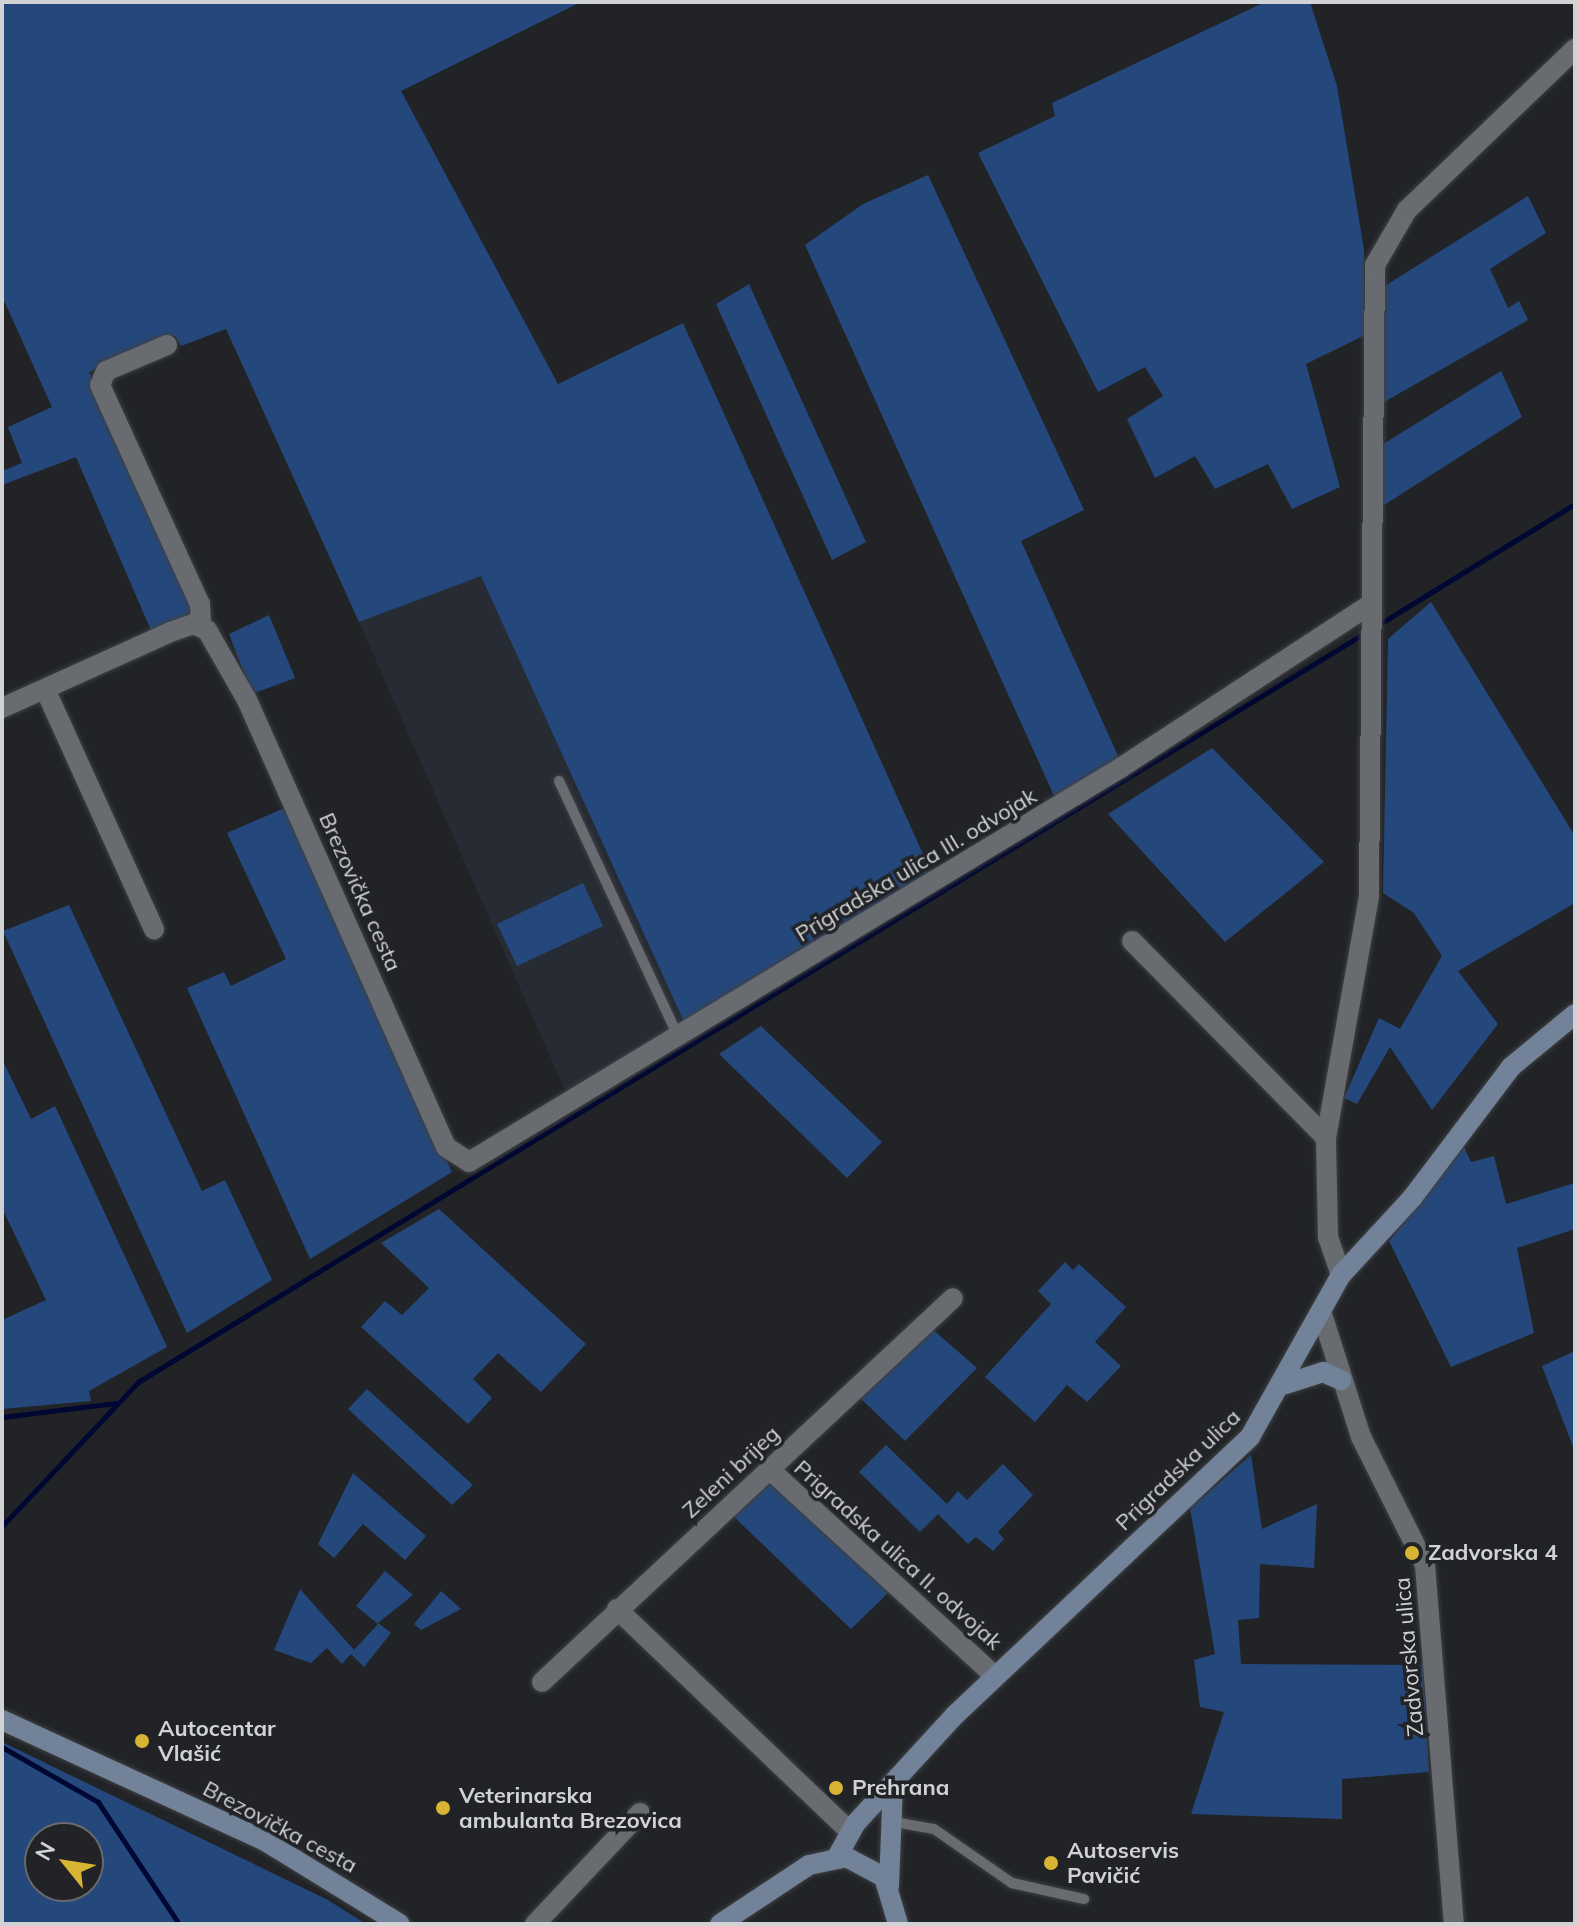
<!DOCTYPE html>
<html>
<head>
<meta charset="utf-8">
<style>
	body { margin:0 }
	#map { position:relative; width:1577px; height:1926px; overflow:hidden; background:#212327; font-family:Mulish,sans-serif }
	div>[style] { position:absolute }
	.built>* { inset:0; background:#262b34 }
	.green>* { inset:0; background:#25487c }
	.stream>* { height:5px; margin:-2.5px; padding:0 2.5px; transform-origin:2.5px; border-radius:2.5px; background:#000732 }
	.roads { filter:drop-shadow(0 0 2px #3e4043) drop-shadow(0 0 2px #3e4043) }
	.service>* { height:10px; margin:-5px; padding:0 5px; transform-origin:5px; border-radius:5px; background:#686b6f }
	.minor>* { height:20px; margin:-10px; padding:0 10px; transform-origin:10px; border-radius:10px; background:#686b6f }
	.secondary>* { height:20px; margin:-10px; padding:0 10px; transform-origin:10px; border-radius:10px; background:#728299 }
	.dots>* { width:22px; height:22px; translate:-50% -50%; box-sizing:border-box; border:4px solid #212327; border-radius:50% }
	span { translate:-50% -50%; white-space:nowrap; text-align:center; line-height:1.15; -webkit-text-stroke:7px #212327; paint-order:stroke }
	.street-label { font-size:22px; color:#d0d2d4 }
	.poi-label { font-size:22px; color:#d0d2d4; font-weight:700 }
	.left { translate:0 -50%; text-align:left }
	.frame { position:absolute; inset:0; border:4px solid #d0d2d4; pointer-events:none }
	.north { position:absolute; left:24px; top:1822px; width:80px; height:80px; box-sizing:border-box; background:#212327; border:2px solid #67696c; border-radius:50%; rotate:300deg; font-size:22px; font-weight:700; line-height:32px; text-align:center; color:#d0d2d4 }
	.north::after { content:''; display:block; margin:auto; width:28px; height:36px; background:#d8b434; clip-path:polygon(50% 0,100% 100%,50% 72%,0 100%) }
</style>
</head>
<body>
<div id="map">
	<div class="built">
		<div style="clip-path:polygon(481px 575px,684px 1022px,567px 1095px,359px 622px)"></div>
	</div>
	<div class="green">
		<div style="clip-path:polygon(2px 2px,581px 2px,401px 91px,558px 384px,683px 323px,932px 874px,684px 1022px,481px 576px,359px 622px,226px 329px,181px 346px,175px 336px,89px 372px,192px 603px,194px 615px,153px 635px,76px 457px,2px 485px,2px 471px,22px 463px,8px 427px,52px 407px,2px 296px)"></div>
		<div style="clip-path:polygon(1265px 2px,1310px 2px,1337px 86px,1364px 250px,1365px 335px,1306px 364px,1340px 487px,1292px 509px,1268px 464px,1215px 489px,1195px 456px,1155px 478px,1127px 419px,1163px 396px,1145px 367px,1098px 392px,978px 153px,1055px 116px,1052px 103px)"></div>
		<div style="clip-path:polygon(928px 175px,1084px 510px,1021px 541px,1119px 758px,1055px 798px,805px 245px,863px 204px)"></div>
		<div style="clip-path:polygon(1528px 196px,1546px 233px,1490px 269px,1508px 308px,1519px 301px,1528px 320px,1377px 406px,1380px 289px)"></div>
		<div style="clip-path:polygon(749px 284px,866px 542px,832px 560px,716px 304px)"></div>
		<div style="clip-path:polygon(1501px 371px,1522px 417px,1381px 507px,1380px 446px)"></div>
		<div style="clip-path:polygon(1431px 602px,1575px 836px,1575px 903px,1458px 971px,1498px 1024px,1432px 1110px,1390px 1047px,1357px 1104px,1344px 1098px,1379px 1018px,1400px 1029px,1442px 956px,1414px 913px,1383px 893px,1388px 639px)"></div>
		<div style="clip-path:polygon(269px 615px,295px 678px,252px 694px,229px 634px)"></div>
		<div style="clip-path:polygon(1212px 748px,1324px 862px,1225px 942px,1108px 814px)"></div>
		<div style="clip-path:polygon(289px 806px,452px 1172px,310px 1259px,187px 988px,224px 972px,231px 986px,286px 959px,227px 833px)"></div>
		<div style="clip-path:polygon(583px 883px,603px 926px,517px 966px,497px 924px)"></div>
		<div style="clip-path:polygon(69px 905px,202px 1191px,225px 1180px,272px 1280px,187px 1333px,3px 931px)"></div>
		<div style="clip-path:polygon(761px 1026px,882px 1142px,847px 1178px,719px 1054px)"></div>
		<div style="clip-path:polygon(2px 1059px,31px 1119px,55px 1106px,167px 1347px,89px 1391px,91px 1401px,2px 1409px,2px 1320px,46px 1300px,2px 1208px)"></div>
		<div style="clip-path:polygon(1464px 1147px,1471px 1162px,1494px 1156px,1506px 1204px,1575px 1183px,1575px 1229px,1517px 1248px,1534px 1333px,1451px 1367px,1389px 1241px)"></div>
		<div style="clip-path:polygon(439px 1209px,586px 1344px,541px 1392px,498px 1353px,473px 1379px,492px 1398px,468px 1424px,361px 1327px,385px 1301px,402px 1315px,429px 1288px,381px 1243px)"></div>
		<div style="clip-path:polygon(1065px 1262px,1073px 1270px,1079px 1264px,1126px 1307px,1095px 1342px,1121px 1366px,1087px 1402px,1067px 1385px,1035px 1422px,985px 1377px,1051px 1304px,1038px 1291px)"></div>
		<div style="clip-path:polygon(931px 1328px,977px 1368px,905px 1441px,858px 1396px)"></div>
		<div style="clip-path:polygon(1575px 1351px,1575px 1452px,1542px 1366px)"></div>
		<div style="clip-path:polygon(367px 1389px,473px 1485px,452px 1505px,348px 1409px)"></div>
		<div style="clip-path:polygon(886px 1445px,947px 1504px,958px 1491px,967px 1500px,1003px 1464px,1033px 1495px,998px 1532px,1004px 1539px,993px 1551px,976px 1537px,968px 1544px,938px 1514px,920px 1532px,859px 1472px)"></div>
		<div style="clip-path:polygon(1251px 1455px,1262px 1529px,1317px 1504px,1314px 1568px,1260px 1564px,1259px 1618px,1238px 1620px,1241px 1664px,1423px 1665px,1429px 1772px,1342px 1779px,1342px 1819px,1191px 1814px,1224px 1712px,1200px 1707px,1194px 1660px,1215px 1654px,1190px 1508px)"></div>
		<div style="clip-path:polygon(353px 1473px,426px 1536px,405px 1560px,363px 1524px,334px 1558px,318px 1544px)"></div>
		<div style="clip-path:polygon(767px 1480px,889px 1592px,851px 1629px,729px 1512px)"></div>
		<div style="clip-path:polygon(385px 1571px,413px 1595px,378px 1623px,391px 1633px,364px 1667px,351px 1654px,342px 1664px,327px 1648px,311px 1663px,274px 1650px,300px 1589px,354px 1650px,378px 1624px,356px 1606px)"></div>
		<div style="clip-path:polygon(441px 1591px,461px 1609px,421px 1630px,414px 1624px)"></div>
		<div style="clip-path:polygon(evenodd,2px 1742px,328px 1900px,366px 1924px,2px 1924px,2px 1742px,40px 1838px,88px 1838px,88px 1886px,40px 1886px,40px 1838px)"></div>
	</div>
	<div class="stream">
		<div style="left:1378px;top:625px;width:231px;rotate:-31.6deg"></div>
		<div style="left:2px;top:1417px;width:115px;rotate:-7deg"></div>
		<div style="left:2px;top:1526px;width:198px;rotate:-46.6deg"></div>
		<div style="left:138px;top:1382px;width:1439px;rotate:-31.41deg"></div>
		<div style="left:2px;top:1747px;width:111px;rotate:29.8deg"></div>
		<div style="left:98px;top:1802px;width:146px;rotate:56.4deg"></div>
	</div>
	<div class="roads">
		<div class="service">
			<div style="left:559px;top:781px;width:281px;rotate:65deg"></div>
			<div style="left:889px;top:1821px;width:46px;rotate:10.1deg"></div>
			<div style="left:934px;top:1829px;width:95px;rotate:34.7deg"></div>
			<div style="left:1012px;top:1883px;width:74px;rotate:12.5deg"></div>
		</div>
		<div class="minor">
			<div style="left:167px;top:345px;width:66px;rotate:156.9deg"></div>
			<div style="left:106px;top:371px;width:15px;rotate:113deg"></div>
			<div style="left:100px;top:385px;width:241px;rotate:65.5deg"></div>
			<div style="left:200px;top:604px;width:21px;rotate:87deg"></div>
			<div style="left:45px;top:689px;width:264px;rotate:65.6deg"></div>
			<div style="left:2px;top:708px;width:184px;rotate:-24.3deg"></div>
			<div style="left:170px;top:632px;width:24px;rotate:-19deg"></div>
			<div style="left:193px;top:624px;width:15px;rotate:23deg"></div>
			<div style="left:207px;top:630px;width:81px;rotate:60.3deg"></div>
			<div style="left:247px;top:700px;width:489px;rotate:66deg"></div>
			<div style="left:446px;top:1147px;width:27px;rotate:33deg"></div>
			<div style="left:469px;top:1162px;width:763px;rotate:-31.17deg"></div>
			<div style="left:1122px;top:767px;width:296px;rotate:-33.2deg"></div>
			<div style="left:1132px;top:941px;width:276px;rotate:45.4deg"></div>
			<div style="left:1341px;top:1275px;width:40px;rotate:-108.9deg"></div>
			<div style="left:1328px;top:1237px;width:99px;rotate:-91.2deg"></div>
			<div style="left:1326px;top:1138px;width:246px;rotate:-79.9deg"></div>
			<div style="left:1369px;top:896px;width:631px;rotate:-89.46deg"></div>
			<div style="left:1375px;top:265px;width:64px;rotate:-59.8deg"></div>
			<div style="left:1407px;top:210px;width:233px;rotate:-43.8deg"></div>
			<div style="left:1321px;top:1311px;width:132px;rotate:72.4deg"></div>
			<div style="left:1361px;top:1437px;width:143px;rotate:63.4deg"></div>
			<div style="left:1425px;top:1565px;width:360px;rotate:85.4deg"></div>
			<div style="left:769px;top:1469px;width:305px;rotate:42.5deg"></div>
			<div style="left:617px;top:1609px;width:321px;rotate:43.7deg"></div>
			<div style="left:542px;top:1682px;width:562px;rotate:-43.05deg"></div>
			<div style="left:535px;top:1924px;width:153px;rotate:-46.6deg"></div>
		</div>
		<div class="secondary">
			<div style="left:1286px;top:1384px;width:39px;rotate:-18deg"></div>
			<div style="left:1323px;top:1372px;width:20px;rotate:24deg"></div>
			<div style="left:2px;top:1720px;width:289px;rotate:24.7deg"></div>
			<div style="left:265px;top:1841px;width:158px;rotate:31.6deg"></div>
			<div style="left:837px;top:1857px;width:38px;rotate:-61deg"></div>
			<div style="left:855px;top:1824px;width:148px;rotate:-47.5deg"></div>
			<div style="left:955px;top:1715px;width:405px;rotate:-43.3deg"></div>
			<div style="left:1250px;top:1437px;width:186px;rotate:-60.7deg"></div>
			<div style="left:1341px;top:1275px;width:105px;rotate:-47.3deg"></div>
			<div style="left:1412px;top:1198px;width:164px;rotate:-52.9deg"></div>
			<div style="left:1511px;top:1067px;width:83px;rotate:-39.6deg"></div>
			<div style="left:889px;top:1886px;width:103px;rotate:-87.8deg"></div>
			<div style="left:720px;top:1924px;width:107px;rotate:-33.5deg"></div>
			<div style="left:809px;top:1865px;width:38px;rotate:-12deg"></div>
			<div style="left:846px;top:1857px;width:43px;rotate:27.8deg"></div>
			<div style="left:884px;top:1877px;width:49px;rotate:73.4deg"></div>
		</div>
	</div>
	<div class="dots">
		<div style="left:1412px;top:1553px;background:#d8b434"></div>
		<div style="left:142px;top:1741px;background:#d8b434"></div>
		<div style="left:836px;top:1788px;background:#d8b434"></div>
		<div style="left:443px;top:1808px;background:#d8b434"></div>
		<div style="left:1051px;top:1863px;background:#d8b434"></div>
	</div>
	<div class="street-label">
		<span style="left:916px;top:865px;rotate:-31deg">Prigradska ulica III. odvojak</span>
		<span style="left:360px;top:892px;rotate:66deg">Brezovička cesta</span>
		<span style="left:1178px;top:1470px;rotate:-44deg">Prigradska ulica</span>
		<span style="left:731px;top:1472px;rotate:-43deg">Zeleni brijeg</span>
		<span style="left:898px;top:1555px;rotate:42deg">Prigradska ulica II. odvojak</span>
		<span style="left:1409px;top:1657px;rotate:-95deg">Zadvorska ulica</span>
		<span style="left:280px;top:1827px;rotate:28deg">Brezovička cesta</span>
	</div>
	<div class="poi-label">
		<span class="left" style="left:1428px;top:1553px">Zadvorska 4</span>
		<span class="left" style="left:158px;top:1741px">Autocentar<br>Vlašić</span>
		<span class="left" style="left:852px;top:1788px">Prehrana</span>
		<span class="left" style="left:459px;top:1808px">Veterinarska<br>ambulanta Brezovica</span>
		<span class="left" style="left:1067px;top:1863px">Autoservis<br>Pavičić</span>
	</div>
	<div class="frame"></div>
	<div class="north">N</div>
</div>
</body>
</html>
